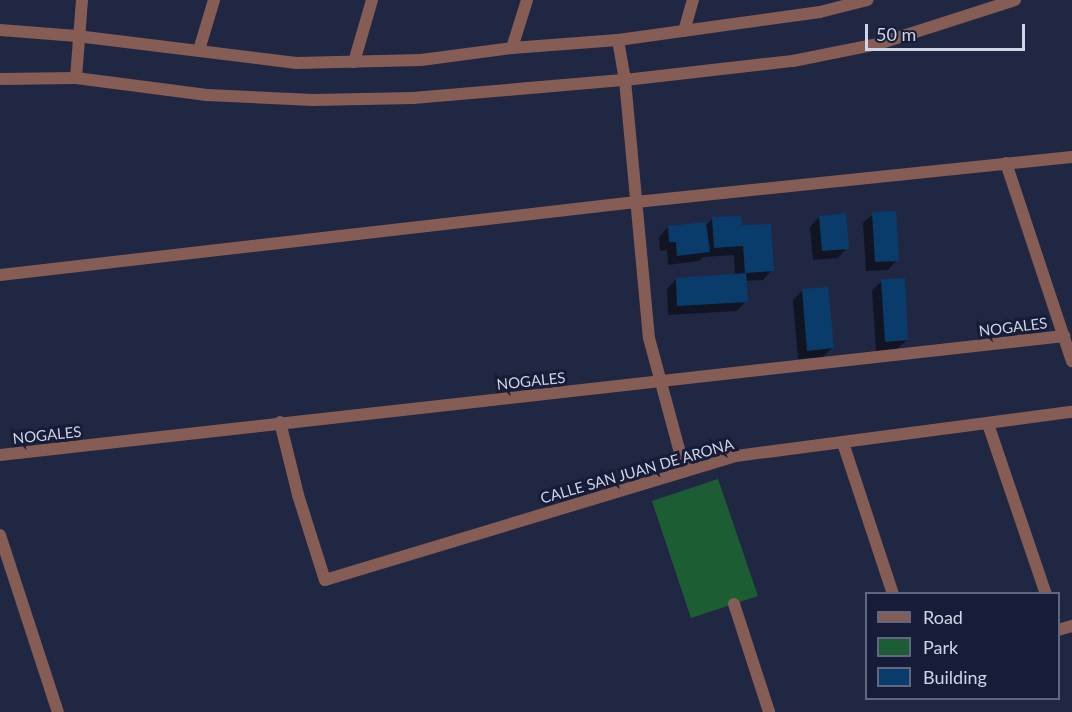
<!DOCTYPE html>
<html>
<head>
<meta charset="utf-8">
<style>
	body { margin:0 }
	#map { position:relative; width:1072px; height:712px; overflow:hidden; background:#202743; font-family:Lato,sans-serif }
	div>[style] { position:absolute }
	.green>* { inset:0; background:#1c5d34 }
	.shadow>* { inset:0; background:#0007 }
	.building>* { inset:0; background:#0a3c6b }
	.minor>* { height:12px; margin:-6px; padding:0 6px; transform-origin:6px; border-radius:6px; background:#855d54 }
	span { translate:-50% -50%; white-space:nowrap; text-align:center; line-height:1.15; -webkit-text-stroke:6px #171d38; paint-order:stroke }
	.street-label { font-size:15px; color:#cfd5e7 }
	.legend { position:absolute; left:865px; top:592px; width:195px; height:108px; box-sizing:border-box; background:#171d38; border:2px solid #61677e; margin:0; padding:8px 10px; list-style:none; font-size:18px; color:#cfd5e7 }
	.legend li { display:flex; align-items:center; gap:12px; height:30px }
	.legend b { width:30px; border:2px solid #61677e }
	.scale { position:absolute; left:865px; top:24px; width:160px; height:27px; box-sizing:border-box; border:3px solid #cfd5e7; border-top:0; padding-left:8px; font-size:18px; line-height:21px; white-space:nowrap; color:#cfd5e7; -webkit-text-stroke:4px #171d38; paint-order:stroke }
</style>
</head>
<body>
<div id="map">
	<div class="green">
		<div style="clip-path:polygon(718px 479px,758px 596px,691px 618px,652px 501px)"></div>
	</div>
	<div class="shadow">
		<div style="clip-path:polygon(873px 214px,897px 260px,888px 270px,866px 271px,863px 223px)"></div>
		<div style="clip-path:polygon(819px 217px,847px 248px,838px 258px,813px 260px,810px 227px)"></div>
		<div style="clip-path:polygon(712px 219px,740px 227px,772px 270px,763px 280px,745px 281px,746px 301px,737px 311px,668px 315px,667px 289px,676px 279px,735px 275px,734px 255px,703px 257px,699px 261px,668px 265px,667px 250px,660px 251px,659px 237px,668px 227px,705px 226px)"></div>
		<div style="clip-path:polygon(882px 281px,907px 340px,897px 349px,876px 351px,872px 290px)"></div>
		<div style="clip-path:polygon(802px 291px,832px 348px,823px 357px,798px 359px,793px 300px)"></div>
	</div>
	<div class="building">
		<div style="clip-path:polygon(896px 211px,899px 261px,875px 262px,872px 212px)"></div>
		<div style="clip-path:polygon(846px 213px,849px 249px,822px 251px,819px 216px)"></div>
		<div style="clip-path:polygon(741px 216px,742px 225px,771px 224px,774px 271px,745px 273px,743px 246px,714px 248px,712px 217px)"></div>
		<div style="clip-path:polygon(706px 222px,710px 252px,677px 256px,676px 242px,669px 242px,668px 226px)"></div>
		<div style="clip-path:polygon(746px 273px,748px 302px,677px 306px,676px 278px)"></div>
		<div style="clip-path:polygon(905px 278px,908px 340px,885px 342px,881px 279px)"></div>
		<div style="clip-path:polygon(828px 287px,834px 348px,807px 351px,802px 289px)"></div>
	</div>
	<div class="minor">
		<div style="left:0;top:30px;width:77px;rotate:4.5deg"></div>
		<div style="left:77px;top:36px;width:221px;rotate:7deg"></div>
		<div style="left:296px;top:63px;width:125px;rotate:-1.4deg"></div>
		<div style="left:421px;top:60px;width:92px;rotate:-7.5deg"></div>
		<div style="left:512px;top:48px;width:106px;rotate:-4.3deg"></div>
		<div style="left:618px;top:40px;width:204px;rotate:-7.9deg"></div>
		<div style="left:820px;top:12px;width:49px;rotate:-14.3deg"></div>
		<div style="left:684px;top:31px;width:32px;rotate:-74deg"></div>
		<div style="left:618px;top:40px;width:41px;rotate:80.1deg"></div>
		<div style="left:625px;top:80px;width:259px;rotate:84.7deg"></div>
		<div style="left:649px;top:338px;width:138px;rotate:74.9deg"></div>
		<div style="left:512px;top:48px;width:50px;rotate:-72.6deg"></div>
		<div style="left:199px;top:50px;width:52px;rotate:-73.3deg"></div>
		<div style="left:354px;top:62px;width:65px;rotate:-73.8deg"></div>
		<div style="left:76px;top:78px;width:78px;rotate:-85.6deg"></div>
		<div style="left:0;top:79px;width:76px;rotate:-0.8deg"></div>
		<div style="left:76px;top:78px;width:132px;rotate:7.4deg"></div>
		<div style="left:207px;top:95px;width:106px;rotate:2.7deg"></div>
		<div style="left:313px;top:100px;width:100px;rotate:-1.1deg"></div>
		<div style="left:413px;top:98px;width:213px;rotate:-4.9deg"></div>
		<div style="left:625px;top:80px;width:169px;rotate:-6.5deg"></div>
		<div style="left:793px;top:61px;width:87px;rotate:-11.3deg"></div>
		<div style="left:878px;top:44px;width:144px;rotate:-17.8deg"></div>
		<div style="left:1006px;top:163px;width:209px;rotate:71.6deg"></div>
		<div style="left:0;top:275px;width:640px;rotate:-6.55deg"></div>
		<div style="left:636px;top:202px;width:438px;rotate:-5.9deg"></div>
		<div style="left:280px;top:422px;width:75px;rotate:76.1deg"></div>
		<div style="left:298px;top:495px;width:89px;rotate:72.4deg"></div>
		<div style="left:325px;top:580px;width:429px;rotate:-16.8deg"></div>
		<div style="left:736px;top:456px;width:339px;rotate:-7.5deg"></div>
		<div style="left:988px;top:424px;width:180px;rotate:71.2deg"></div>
		<div style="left:843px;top:443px;width:159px;rotate:71.7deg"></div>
		<div style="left:0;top:455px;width:1071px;rotate:-6.38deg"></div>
		<div style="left:0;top:535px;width:186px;rotate:71.9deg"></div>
		<div style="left:734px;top:604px;width:114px;rotate:72deg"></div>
		<div style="left:1058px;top:630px;width:15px;rotate:-16deg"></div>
	</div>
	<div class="street-label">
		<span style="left:1013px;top:327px;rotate:-7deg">NOGALES</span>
		<span style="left:531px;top:381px;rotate:-6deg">NOGALES</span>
		<span style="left:47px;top:435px;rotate:-6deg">NOGALES</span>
		<span style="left:637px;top:471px;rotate:-16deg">CALLE SAN JUAN DE ARONA</span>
	</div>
	<ul class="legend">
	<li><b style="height:8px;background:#855d54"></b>Road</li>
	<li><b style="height:16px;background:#1c5d34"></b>Park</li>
	<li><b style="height:16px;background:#0a3c6b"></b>Building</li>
	</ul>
	<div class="scale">50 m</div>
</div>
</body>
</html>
